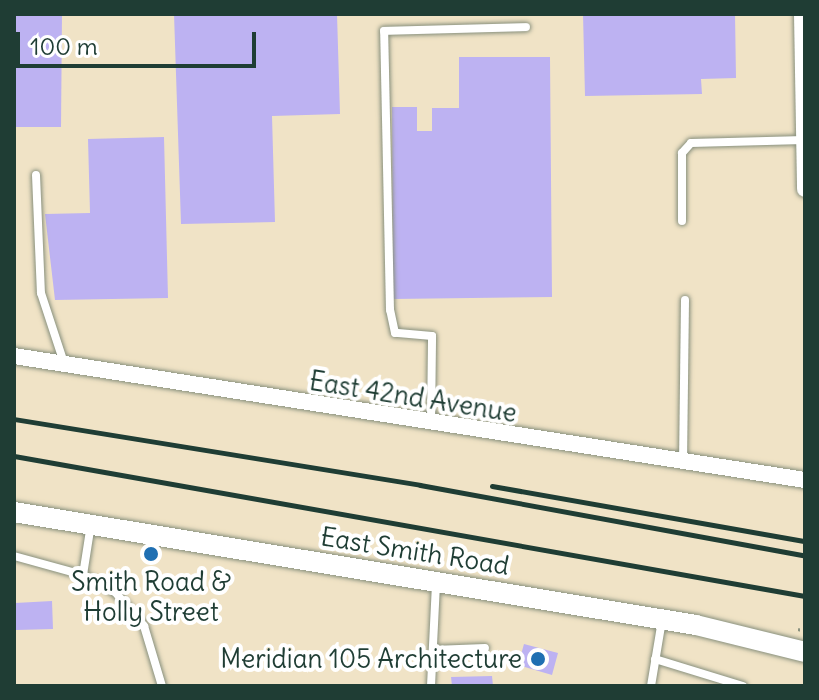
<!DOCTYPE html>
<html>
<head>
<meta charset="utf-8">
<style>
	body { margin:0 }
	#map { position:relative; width:819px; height:700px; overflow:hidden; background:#f0e3c6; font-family:Delius,sans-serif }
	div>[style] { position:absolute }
	.building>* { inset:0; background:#bdb2f2 }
	.path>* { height:3px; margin-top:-1.5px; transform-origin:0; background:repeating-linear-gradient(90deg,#88907d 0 2px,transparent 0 8px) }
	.roads { filter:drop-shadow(0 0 2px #88907d) drop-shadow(0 0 2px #88907d) }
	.service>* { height:8px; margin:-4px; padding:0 4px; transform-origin:4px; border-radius:4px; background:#fff }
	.minor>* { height:16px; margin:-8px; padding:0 8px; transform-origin:8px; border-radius:8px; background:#fff }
	.tertiary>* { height:20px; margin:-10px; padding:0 10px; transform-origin:10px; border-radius:10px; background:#fff }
	.rail>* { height:5px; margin:-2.5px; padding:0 2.5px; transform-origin:2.5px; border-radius:2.5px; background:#1f3d34 }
	.dots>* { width:22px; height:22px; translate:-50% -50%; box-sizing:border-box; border:4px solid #fff; border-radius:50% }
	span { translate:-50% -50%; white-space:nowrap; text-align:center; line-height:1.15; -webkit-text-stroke:8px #fff; paint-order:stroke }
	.street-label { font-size:26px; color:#1f3d34 }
	.poi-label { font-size:26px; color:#1f3d34 }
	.right { translate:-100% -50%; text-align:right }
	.frame { position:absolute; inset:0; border:16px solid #1f3d34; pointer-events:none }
	.scale { position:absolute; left:16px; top:32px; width:240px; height:36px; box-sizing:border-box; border:4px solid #1f3d34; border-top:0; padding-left:10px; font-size:24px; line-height:28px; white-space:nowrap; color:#1f3d34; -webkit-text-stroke:6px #fff; paint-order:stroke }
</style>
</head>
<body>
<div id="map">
	<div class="building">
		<div style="clip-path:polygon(14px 14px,62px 14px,61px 127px,14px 127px)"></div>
		<div style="clip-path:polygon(174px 14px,337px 14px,340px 114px,272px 116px,275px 222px,181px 224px)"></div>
		<div style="clip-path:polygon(583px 14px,735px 14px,736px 78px,701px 79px,702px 94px,585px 96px)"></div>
		<div style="clip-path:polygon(459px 57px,550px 57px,552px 297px,393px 299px,392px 107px,417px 107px,417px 131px,432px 131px,432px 108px,459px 108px)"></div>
		<div style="clip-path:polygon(164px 137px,168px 298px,55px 300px,45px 214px,90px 213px,88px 139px)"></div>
		<div style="clip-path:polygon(52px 601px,53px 629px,16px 630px,15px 603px)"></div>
		<div style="clip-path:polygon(524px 644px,558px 653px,552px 675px,518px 665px)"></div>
		<div style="clip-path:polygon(492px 676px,493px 686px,452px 686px,451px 677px)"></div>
	</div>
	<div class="path">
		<div style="left:798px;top:629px;width:7px;rotate:16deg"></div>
	</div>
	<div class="roads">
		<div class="service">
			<div style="left:36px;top:175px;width:118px;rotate:87.6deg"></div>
			<div style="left:41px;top:293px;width:74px;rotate:71.8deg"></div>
			<div style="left:682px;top:221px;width:68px;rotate:-90deg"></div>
			<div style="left:682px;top:153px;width:13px;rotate:-48deg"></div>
			<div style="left:691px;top:143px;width:113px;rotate:-1.5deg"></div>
			<div style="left:431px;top:423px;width:87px;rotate:-89.3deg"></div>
			<div style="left:432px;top:336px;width:37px;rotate:-175deg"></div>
			<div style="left:395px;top:333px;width:24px;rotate:-102deg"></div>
			<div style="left:390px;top:310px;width:279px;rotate:-91.2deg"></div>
			<div style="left:384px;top:31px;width:142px;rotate:-1.6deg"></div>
			<div style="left:683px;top:464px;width:164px;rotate:-89.3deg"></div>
			<div style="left:14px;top:556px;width:72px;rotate:15.4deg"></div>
			<div style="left:83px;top:575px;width:36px;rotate:28deg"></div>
			<div style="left:115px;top:592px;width:45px;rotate:49.5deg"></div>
			<div style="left:144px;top:626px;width:63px;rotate:73.3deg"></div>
			<div style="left:83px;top:575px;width:52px;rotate:-81.1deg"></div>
			<div style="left:433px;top:650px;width:52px;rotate:-2.2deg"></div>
			<div style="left:655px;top:659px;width:92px;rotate:17.1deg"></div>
			<div style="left:431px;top:686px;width:104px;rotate:-87.2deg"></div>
			<div style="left:651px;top:686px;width:67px;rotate:-80.5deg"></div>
		</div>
		<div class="minor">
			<div style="left:802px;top:14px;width:175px;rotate:89deg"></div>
			<div style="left:14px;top:356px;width:801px;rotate:8.91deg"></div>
		</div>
		<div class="tertiary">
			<div style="left:14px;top:512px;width:691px;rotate:9.41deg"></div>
			<div style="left:696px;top:625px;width:112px;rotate:13.9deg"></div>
		</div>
	</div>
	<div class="rail">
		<div style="left:14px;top:419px;width:411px;rotate:9.2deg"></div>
		<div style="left:420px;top:485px;width:391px;rotate:10.4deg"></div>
		<div style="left:14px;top:456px;width:803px;rotate:10.04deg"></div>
		<div style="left:492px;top:486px;width:318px;rotate:10deg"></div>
	</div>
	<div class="dots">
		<div style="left:151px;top:554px;background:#1f6fb2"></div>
		<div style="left:538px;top:659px;background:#1f6fb2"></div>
	</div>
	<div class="street-label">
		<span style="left:413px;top:397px;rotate:9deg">East 42nd Avenue</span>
		<span style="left:415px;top:551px;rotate:9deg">East Smith Road</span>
	</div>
	<div class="poi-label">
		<span style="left:151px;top:597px">Smith Road &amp;<br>Holly Street</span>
		<span class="right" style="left:522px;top:659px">Meridian 105 Architecture</span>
	</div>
	<div class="frame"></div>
	<div class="scale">100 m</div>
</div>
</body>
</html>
